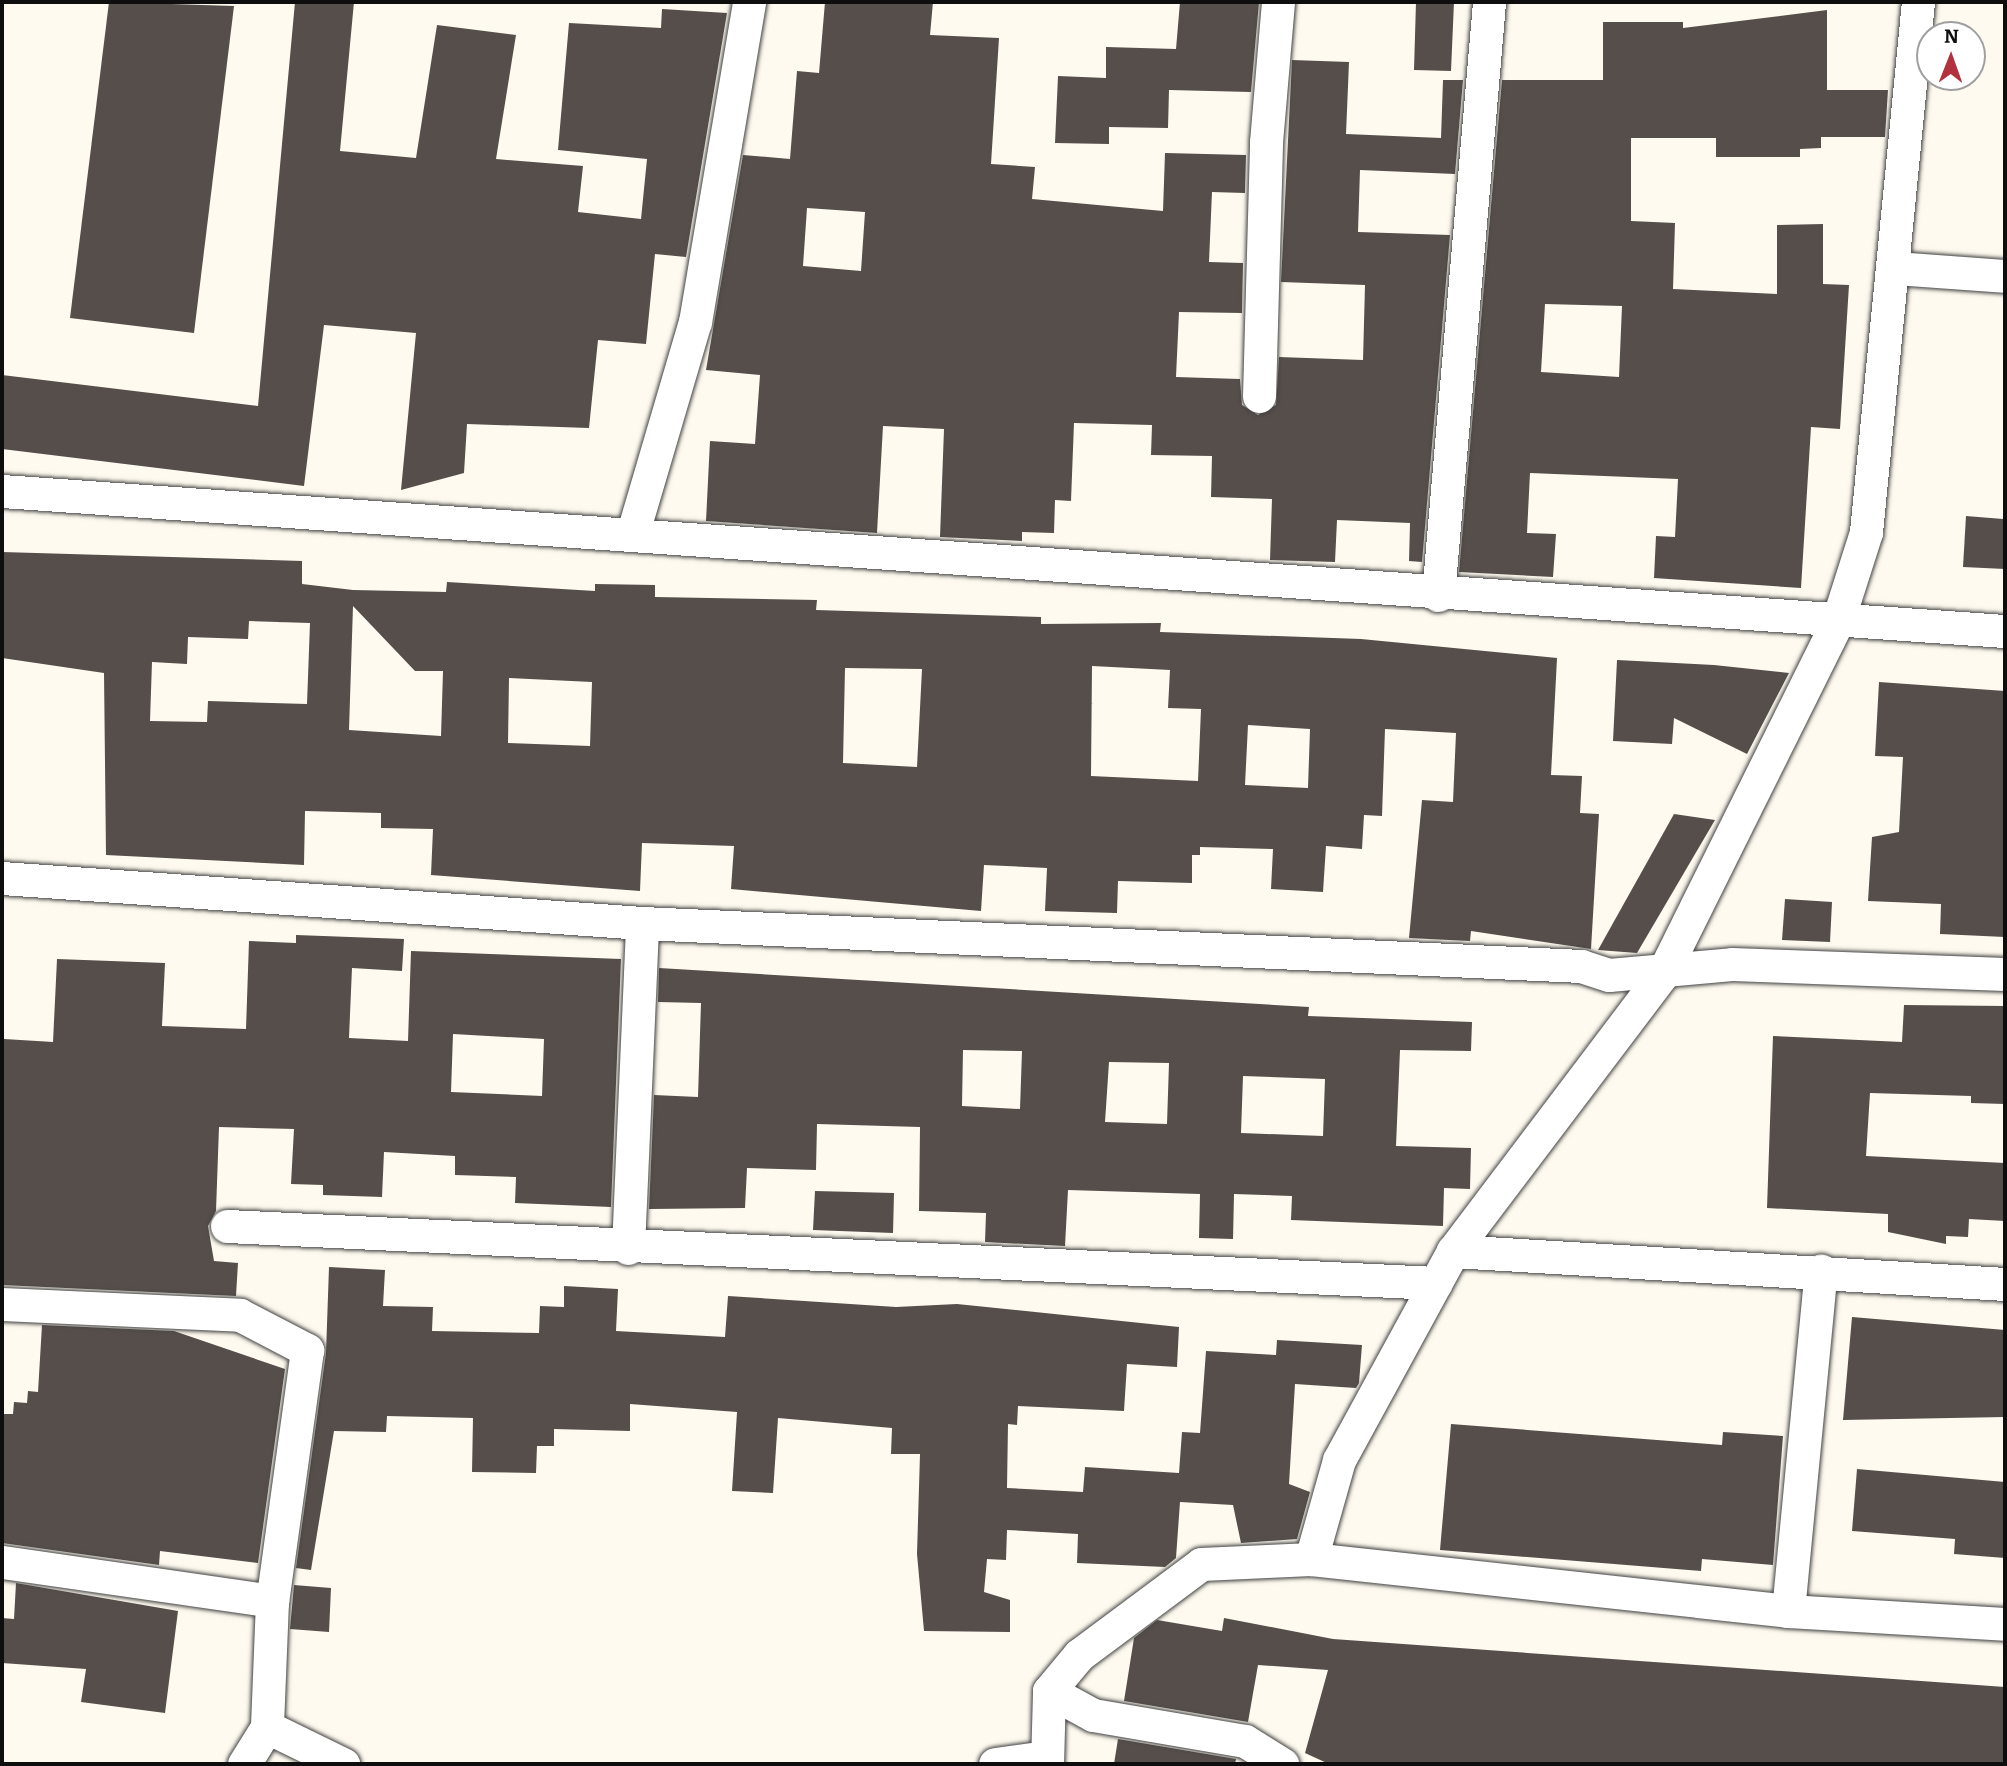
<!DOCTYPE html>
<html>
<head>
<meta charset="utf-8">
<style>
	body { margin:0 }
	#map { position:relative; width:2007px; height:1766px; overflow:hidden; background:#fefaef; font-family:Bitter,serif }
	div>[style] { position:absolute }
	.building>* { inset:0; background:#554e4b }
	.roads { filter:drop-shadow(0 0 2px #414141) drop-shadow(0 0 2px #414141) }
	.minor>* { height:33px; margin:-16.5px; padding:0 16.5px; transform-origin:16.5px; border-radius:16.5px; background:#fff }
	span { translate:-50% -50%; white-space:nowrap; text-align:center; line-height:1.15; -webkit-text-stroke:7px #fff; paint-order:stroke }
	.frame { position:absolute; inset:0; border:4px solid #0e0e0e; pointer-events:none }
	.north { position:absolute; left:1916px; top:21px; width:70px; height:70px; box-sizing:border-box; background:#fff; border:2px solid #9f9f9f; border-radius:50%; rotate:1deg; font-size:19px; font-weight:700; line-height:28px; text-align:center; color:#0e0e0e }
	.north::after { content:''; display:block; margin:auto; width:24px; height:32px; background:#b2313e; clip-path:polygon(50% 0,100% 100%,50% 72%,0 100%) }
</style>
</head>
<body>
<div id="map">
	<div class="building">
		<div style="clip-path:polygon(109px 2px,234px 6px,194px 333px,70px 318px)"></div>
		<div style="clip-path:polygon(295px 2px,354px 2px,340px 151px,416px 158px,437px 25px,516px 35px,496px 159px,583px 166px,578px 212px,641px 219px,647px 159px,558px 150px,569px 23px,661px 28px,662px 9px,727px 13px,686px 257px,655px 254px,646px 344px,598px 340px,589px 428px,467px 424px,464px 473px,401px 490px,416px 333px,324px 325px,304px 486px,2px 449px,2px 375px,258px 406px)"></div>
		<div style="clip-path:polygon(evenodd,825px 2px,933px 2px,930px 35px,999px 38px,991px 164px,1035px 167px,1032px 199px,1163px 211px,1165px 153px,1246px 155px,1245px 193px,1212px 192px,1209px 262px,1243px 263px,1242px 313px,1179px 312px,1176px 377px,1240px 379px,1242px 405px,1258px 415px,1276px 405px,1279px 357px,1363px 360px,1365px 285px,1281px 282px,1292px 60px,1349px 62px,1346px 134px,1441px 138px,1443px 80px,1463px 80px,1455px 174px,1360px 170px,1358px 232px,1450px 235px,1422px 562px,1409px 561px,1410px 523px,1337px 520px,1335px 562px,1270px 560px,1272px 499px,1211px 497px,1212px 456px,1151px 455px,1152px 425px,1074px 423px,1071px 501px,1055px 500px,1054px 533px,1022px 532px,1022px 541px,940px 537px,944px 429px,883px 426px,877px 533px,706px 521px,710px 441px,755px 444px,760px 375px,706px 370px,743px 155px,790px 159px,797px 71px,819px 73px,825px 2px,807px 208px,865px 212px,861px 271px,803px 266px,807px 208px)"></div>
		<div style="clip-path:polygon(1180px 2px,1259px 2px,1251px 92px,1169px 90px,1168px 128px,1109px 127px,1109px 144px,1055px 143px,1058px 76px,1106px 78px,1106px 47px,1176px 49px)"></div>
		<div style="clip-path:polygon(1416px 2px,1454px 2px,1451px 71px,1414px 70px)"></div>
		<div style="clip-path:polygon(evenodd,1827px 10px,1827px 90px,1888px 90px,1885px 137px,1821px 137px,1821px 148px,1800px 149px,1800px 157px,1716px 157px,1716px 138px,1631px 138px,1631px 221px,1675px 223px,1673px 289px,1777px 294px,1777px 225px,1823px 224px,1823px 284px,1849px 285px,1840px 429px,1811px 427px,1801px 588px,1654px 578px,1656px 536px,1675px 537px,1678px 479px,1530px 473px,1527px 533px,1556px 534px,1553px 577px,1459px 572px,1502px 80px,1603px 80px,1603px 22px,1683px 22px,1683px 28px,1827px 10px,1545px 304px,1622px 306px,1619px 377px,1541px 372px,1545px 304px)"></div>
		<div style="clip-path:polygon(1966px 516px,2003px 519px,2005px 569px,1963px 567px)"></div>
		<div style="clip-path:polygon(evenodd,2px 552px,302px 561px,302px 584px,353px 590px,446px 592px,447px 582px,595px 591px,595px 584px,655px 585px,655px 597px,817px 600px,816px 610px,1041px 617px,1041px 624px,1161px 623px,1160px 632px,1361px 639px,1557px 658px,1551px 775px,1582px 776px,1580px 813px,1599px 814px,1591px 949px,1471px 931px,1470px 941px,1409px 938px,1422px 800px,1453px 802px,1456px 733px,1385px 729px,1382px 816px,1364px 815px,1362px 849px,1326px 846px,1323px 892px,1271px 889px,1273px 849px,1200px 847px,1200px 855px,1192px 855px,1192px 883px,1118px 881px,1117px 913px,1045px 911px,1047px 868px,984px 865px,981px 911px,731px 889px,734px 846px,642px 843px,640px 891px,431px 875px,433px 829px,381px 828px,381px 813px,305px 811px,304px 865px,106px 855px,104px 673px,2px 658px,2px 552px,353px 606px,415px 671px,443px 671px,441px 736px,349px 730px,353px 606px,2px 552px,249px 621px,310px 623px,307px 704px,208px 701px,207px 722px,150px 721px,152px 662px,187px 664px,188px 637px,248px 639px,249px 621px,2px 552px,1092px 666px,1170px 670px,1168px 708px,1201px 709px,1198px 781px,1091px 776px,1092px 666px,2px 552px,845px 668px,922px 669px,917px 767px,843px 763px,845px 668px,2px 552px,509px 678px,592px 682px,590px 746px,508px 743px,509px 678px,2px 552px,1248px 725px,1310px 729px,1308px 788px,1245px 785px,1248px 725px)"></div>
		<div style="clip-path:polygon(1617px 660px,1714px 665px,1789px 673px,1747px 754px,1674px 718px,1672px 744px,1613px 741px)"></div>
		<div style="clip-path:polygon(1879px 682px,2005px 691px,2005px 937px,1940px 934px,1941px 904px,1868px 901px,1872px 837px,1899px 832px,1903px 757px,1875px 756px)"></div>
		<div style="clip-path:polygon(1674px 814px,1715px 820px,1637px 953px,1598px 950px)"></div>
		<div style="clip-path:polygon(1785px 899px,1832px 902px,1830px 942px,1782px 940px)"></div>
		<div style="clip-path:polygon(evenodd,296px 935px,404px 939px,402px 971px,352px 968px,349px 1038px,408px 1041px,411px 951px,621px 959px,611px 1207px,515px 1203px,516px 1177px,455px 1175px,455px 1156px,384px 1152px,382px 1197px,323px 1195px,323px 1185px,291px 1184px,294px 1129px,219px 1127px,216px 1211px,208px 1226px,214px 1261px,238px 1263px,236px 1296px,2px 1285px,4px 1039px,53px 1042px,57px 959px,165px 963px,162px 1026px,246px 1029px,249px 941px,296px 943px,296px 935px,453px 1034px,544px 1039px,542px 1096px,451px 1092px,453px 1034px)"></div>
		<div style="clip-path:polygon(evenodd,659px 968px,1309px 1007px,1308px 1016px,1472px 1022px,1471px 1051px,1400px 1050px,1396px 1146px,1471px 1148px,1470px 1189px,1444px 1188px,1443px 1226px,1291px 1220px,1292px 1196px,1234px 1194px,1233px 1239px,1199px 1238px,1200px 1194px,1068px 1190px,1065px 1246px,985px 1242px,986px 1213px,919px 1211px,920px 1127px,817px 1124px,816px 1170px,747px 1168px,745px 1208px,649px 1209px,654px 1095px,698px 1097px,701px 1003px,658px 1002px,659px 968px,963px 1050px,1022px 1051px,1020px 1109px,962px 1106px,963px 1050px,659px 968px,1109px 1062px,1169px 1063px,1167px 1124px,1105px 1122px,1109px 1062px,659px 968px,1243px 1076px,1325px 1079px,1323px 1136px,1241px 1133px,1243px 1076px)"></div>
		<div style="clip-path:polygon(1904px 1005px,2005px 1006px,2005px 1104px,1971px 1103px,1971px 1096px,1870px 1093px,1866px 1156px,2005px 1163px,2005px 1221px,1969px 1219px,1968px 1237px,1946px 1236px,1946px 1244px,1888px 1232px,1888px 1214px,1767px 1208px,1773px 1036px,1902px 1042px)"></div>
		<div style="clip-path:polygon(815px 1191px,894px 1193px,893px 1233px,813px 1230px)"></div>
		<div style="clip-path:polygon(329px 1267px,385px 1270px,383px 1306px,433px 1307px,432px 1331px,539px 1333px,540px 1306px,564px 1307px,564px 1286px,618px 1289px,616px 1331px,725px 1337px,728px 1296px,896px 1307px,957px 1304px,1179px 1327px,1177px 1367px,1127px 1364px,1124px 1411px,1018px 1406px,1017px 1425px,1008px 1424px,1007px 1488px,1083px 1492px,1085px 1467px,1179px 1473px,1182px 1432px,1200px 1433px,1206px 1351px,1276px 1355px,1277px 1340px,1362px 1345px,1359px 1383px,1356px 1388px,1295px 1384px,1289px 1484px,1310px 1492px,1297px 1539px,1241px 1543px,1233px 1505px,1180px 1502px,1176px 1558px,1165px 1567px,1077px 1563px,1078px 1534px,1007px 1530px,1006px 1560px,987px 1559px,984px 1592px,1010px 1600px,1010px 1632px,924px 1631px,917px 1554px,920px 1454px,891px 1454px,892px 1428px,778px 1418px,773px 1493px,732px 1491px,737px 1412px,630px 1404px,630px 1431px,554px 1429px,554px 1446px,537px 1446px,536px 1473px,472px 1472px,473px 1418px,387px 1416px,386px 1432px,334px 1431px,311px 1570px,296px 1568px,326px 1353px)"></div>
		<div style="clip-path:polygon(1852px 1317px,2005px 1330px,2005px 1417px,1843px 1420px)"></div>
		<div style="clip-path:polygon(42px 1325px,174px 1331px,285px 1369px,258px 1563px,160px 1551px,159px 1565px,2px 1543px,2px 1414px,13px 1414px,14px 1402px,27px 1403px,28px 1391px,38px 1392px)"></div>
		<div style="clip-path:polygon(1451px 1424px,1722px 1445px,1723px 1432px,1783px 1436px,1773px 1565px,1702px 1559px,1701px 1571px,1440px 1550px)"></div>
		<div style="clip-path:polygon(1857px 1469px,2005px 1482px,2005px 1558px,1954px 1554px,1955px 1539px,1852px 1531px)"></div>
		<div style="clip-path:polygon(16px 1583px,178px 1611px,165px 1713px,81px 1702px,86px 1669px,2px 1663px,2px 1618px,14px 1619px)"></div>
		<div style="clip-path:polygon(294px 1585px,331px 1588px,329px 1632px,290px 1629px)"></div>
		<div style="clip-path:polygon(1224px 1618px,1333px 1639px,2005px 1687px,2005px 1764px,1329px 1764px,1305px 1753px,1328px 1670px,1258px 1665px,1248px 1722px,1124px 1701px,1134px 1638px,1157px 1620px,1222px 1631px)"></div>
		<div style="clip-path:polygon(1118px 1739px,1236px 1759px,1235px 1764px,1114px 1764px)"></div>
	</div>
	<div class="roads">
		<div class="minor">
			<div style="left:1894px;top:268px;width:111px;rotate:4.1deg"></div>
			<div style="left:1259px;top:396px;width:254px;rotate:-88.4deg"></div>
			<div style="left:1266px;top:142px;width:141px;rotate:-85.1deg"></div>
			<div style="left:2px;top:491px;width:2008px;rotate:4deg"></div>
			<div style="left:633px;top:532px;width:219px;rotate:-73.6deg"></div>
			<div style="left:695px;top:322px;width:325px;rotate:-80.4deg"></div>
			<div style="left:1438px;top:595px;width:595px;rotate:-85.08deg"></div>
			<div style="left:2px;top:878px;width:642px;rotate:4.02deg"></div>
			<div style="left:642px;top:923px;width:940px;rotate:2.62deg"></div>
			<div style="left:1581px;top:966px;width:29px;rotate:18deg"></div>
			<div style="left:1609px;top:975px;width:123px;rotate:-5.1deg"></div>
			<div style="left:1732px;top:964px;width:273px;rotate:2.1deg"></div>
			<div style="left:227px;top:1226px;width:1210px;rotate:2.7deg"></div>
			<div style="left:628px;top:1248px;width:325px;rotate:-87.5deg"></div>
			<div style="left:1453px;top:1251px;width:553px;rotate:3.42deg"></div>
			<div style="left:2px;top:1304px;width:238px;rotate:2.6deg"></div>
			<div style="left:240px;top:1315px;width:76px;rotate:27.6deg"></div>
			<div style="left:307px;top:1350px;width:253px;rotate:97.9deg"></div>
			<div style="left:1311px;top:1559px;width:103px;rotate:-74.2deg"></div>
			<div style="left:1339px;top:1460px;width:238px;rotate:-61.4deg"></div>
			<div style="left:1453px;top:1251px;width:348px;rotate:-52.9deg"></div>
			<div style="left:1663px;top:973px;width:394px;rotate:-63.6deg"></div>
			<div style="left:1838px;top:620px;width:92px;rotate:-72.3deg"></div>
			<div style="left:1866px;top:532px;width:533px;rotate:-84.4deg"></div>
			<div style="left:2px;top:1562px;width:273px;rotate:8.2deg"></div>
			<div style="left:272px;top:1601px;width:126px;rotate:92.3deg"></div>
			<div style="left:267px;top:1727px;width:85px;rotate:26deg"></div>
			<div style="left:1788px;top:1611px;width:342px;rotate:-84.5deg"></div>
			<div style="left:1049px;top:1691px;width:47px;rotate:-50.2deg"></div>
			<div style="left:1079px;top:1655px;width:152px;rotate:-36.7deg"></div>
			<div style="left:1201px;top:1564px;width:110px;rotate:-2.6deg"></div>
			<div style="left:1311px;top:1559px;width:480px;rotate:6.2deg"></div>
			<div style="left:1788px;top:1611px;width:217px;rotate:3.4deg"></div>
			<div style="left:1049px;top:1691px;width:50px;rotate:28.6deg"></div>
			<div style="left:1093px;top:1715px;width:154px;rotate:9.7deg"></div>
			<div style="left:1245px;top:1741px;width:44px;rotate:31.9deg"></div>
			<div style="left:244px;top:1764px;width:44px;rotate:-58.1deg"></div>
			<div style="left:995px;top:1764px;width:51px;rotate:-7.8deg"></div>
			<div style="left:1047px;top:1764px;width:73px;rotate:-88.4deg"></div>
		</div>
	</div>
	<div class="frame"></div>
	<div class="north">N</div>
</div>
</body>
</html>
